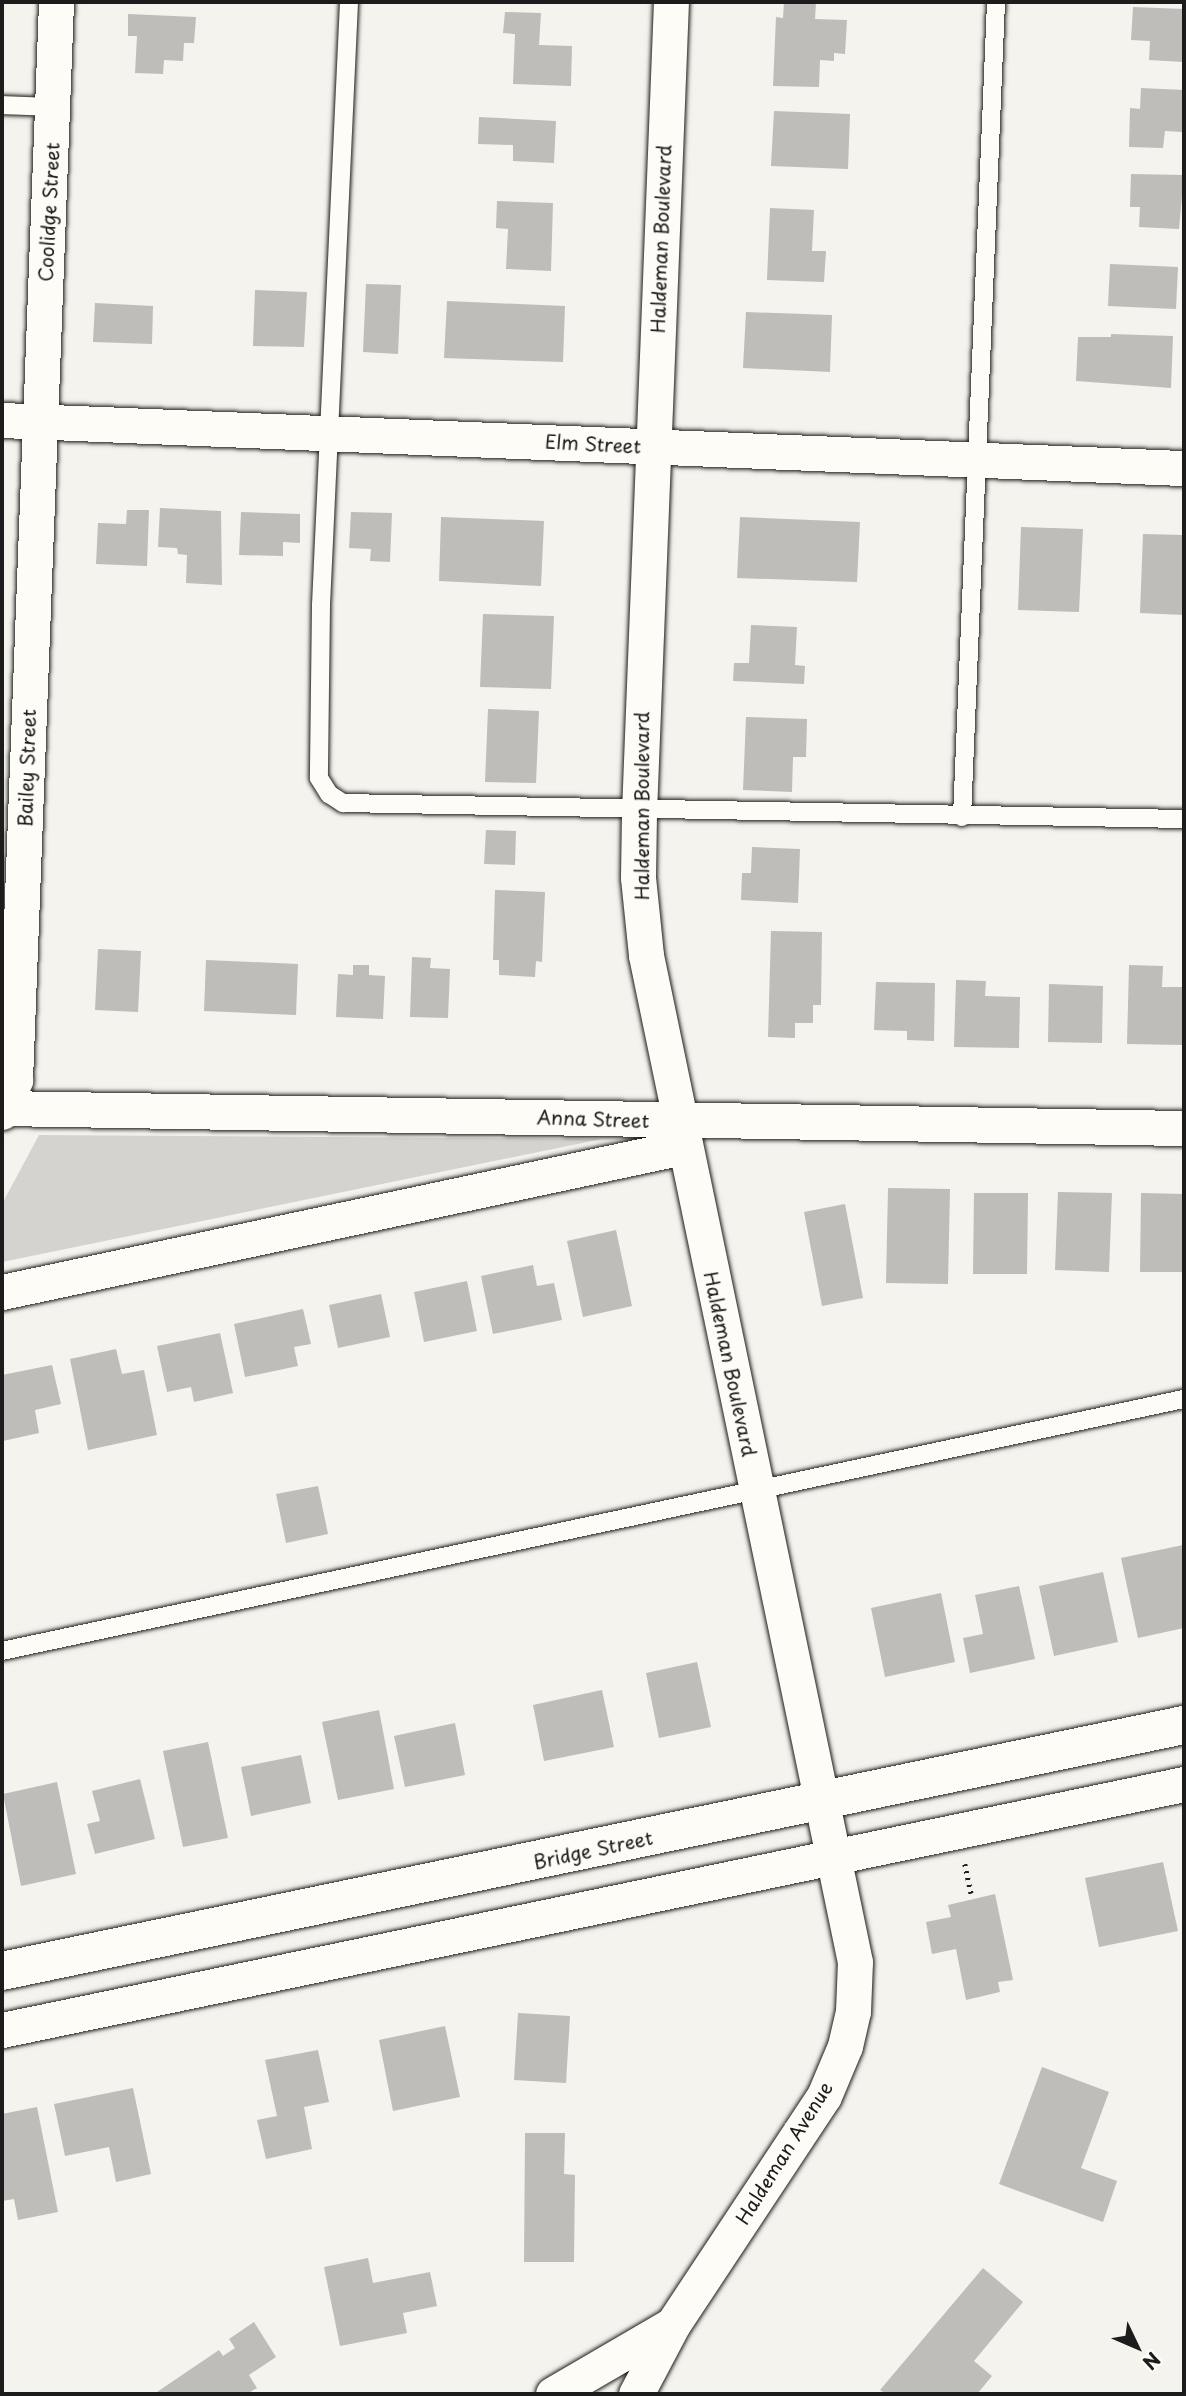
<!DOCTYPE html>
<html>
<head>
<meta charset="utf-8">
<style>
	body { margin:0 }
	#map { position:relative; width:1186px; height:2396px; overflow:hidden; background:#f4f3ee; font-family:"Playpen Sans",sans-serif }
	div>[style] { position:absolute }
	.green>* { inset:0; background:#d4d3cf }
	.building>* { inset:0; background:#bebdba }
	.path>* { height:4.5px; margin-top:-2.25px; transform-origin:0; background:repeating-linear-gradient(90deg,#1c1c1c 0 2px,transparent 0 7px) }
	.roads { filter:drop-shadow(0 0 2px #1c1c1c) drop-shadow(0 0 2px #1c1c1c) }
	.service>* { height:18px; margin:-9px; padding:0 9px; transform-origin:9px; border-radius:9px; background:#fdfcf7 }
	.minor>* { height:35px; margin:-17.5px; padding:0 17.5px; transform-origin:17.5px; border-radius:17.5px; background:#fdfcf7 }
	.primary>* { height:38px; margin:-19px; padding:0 19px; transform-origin:19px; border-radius:19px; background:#fdfcf7 }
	span { translate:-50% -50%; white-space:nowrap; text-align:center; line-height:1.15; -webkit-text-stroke:7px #fdfcf7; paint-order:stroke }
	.street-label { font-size:19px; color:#1c1c1c }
	.frame { position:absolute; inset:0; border:4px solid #1c1c1c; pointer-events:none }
	.north { position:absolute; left:1102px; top:2312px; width:70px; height:70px; -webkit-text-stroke:5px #fdfcf7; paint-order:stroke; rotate:134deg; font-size:19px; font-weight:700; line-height:28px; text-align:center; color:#1c1c1c }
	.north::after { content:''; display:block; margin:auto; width:24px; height:32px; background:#1c1c1c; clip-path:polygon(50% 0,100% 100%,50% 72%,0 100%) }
</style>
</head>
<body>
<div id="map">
	<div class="green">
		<div style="clip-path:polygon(39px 1135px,602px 1139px,2px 1262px,2px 1204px)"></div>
	</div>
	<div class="building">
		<div style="clip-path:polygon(784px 2px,816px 2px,815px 19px,847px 20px,845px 54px,834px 53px,834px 61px,820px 60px,819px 87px,773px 86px,776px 17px,783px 18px)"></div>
		<div style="clip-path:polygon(1133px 7px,1184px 9px,1184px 62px,1149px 60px,1150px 41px,1131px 40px)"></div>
		<div style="clip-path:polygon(505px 12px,541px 13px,539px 45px,572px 46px,571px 86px,513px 84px,515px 34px,503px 33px)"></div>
		<div style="clip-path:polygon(128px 14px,196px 17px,194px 43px,184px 43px,183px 61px,164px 60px,163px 74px,135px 73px,137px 36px,128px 36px)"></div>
		<div style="clip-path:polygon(1141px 88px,1184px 90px,1183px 132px,1165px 131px,1163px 148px,1129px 147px,1130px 108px,1140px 109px)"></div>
		<div style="clip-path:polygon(774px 111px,850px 114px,848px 169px,771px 166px)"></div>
		<div style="clip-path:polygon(479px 117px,556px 121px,554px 163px,513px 161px,513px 145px,478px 144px)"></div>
		<div style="clip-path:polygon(1131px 174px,1184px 175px,1179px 229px,1139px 227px,1140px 207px,1130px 207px)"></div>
		<div style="clip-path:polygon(497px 201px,553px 203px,551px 271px,506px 269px,508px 229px,496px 228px)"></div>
		<div style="clip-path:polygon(770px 208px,814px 210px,812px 251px,826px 251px,824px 282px,767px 280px)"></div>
		<div style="clip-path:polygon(1110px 264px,1178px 267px,1176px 309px,1108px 306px)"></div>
		<div style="clip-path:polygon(366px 284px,401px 285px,398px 354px,363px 352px)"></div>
		<div style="clip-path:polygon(255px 290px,307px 292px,304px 347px,253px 346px)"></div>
		<div style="clip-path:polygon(447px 301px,565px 306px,563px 362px,444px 358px)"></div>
		<div style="clip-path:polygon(95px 303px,153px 306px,152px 344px,93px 342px)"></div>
		<div style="clip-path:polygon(746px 312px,832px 315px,830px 372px,743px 368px)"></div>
		<div style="clip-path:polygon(1111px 334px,1173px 336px,1171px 388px,1076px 381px,1078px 337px,1111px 337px)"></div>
		<div style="clip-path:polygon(160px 508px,221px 511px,222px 585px,186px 583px,187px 555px,178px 554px,177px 548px,158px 547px)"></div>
		<div style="clip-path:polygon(127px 510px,149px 510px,147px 566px,96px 564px,98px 523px,126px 524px)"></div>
		<div style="clip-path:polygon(241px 512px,300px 514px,300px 543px,283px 542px,283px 556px,239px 555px)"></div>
		<div style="clip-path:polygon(351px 512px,392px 513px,390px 562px,370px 561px,371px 549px,349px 548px)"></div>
		<div style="clip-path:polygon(441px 517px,544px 521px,541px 586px,439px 581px)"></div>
		<div style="clip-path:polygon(740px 517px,860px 522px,857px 582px,737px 578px)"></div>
		<div style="clip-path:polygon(1021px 527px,1083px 529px,1079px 612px,1018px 610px)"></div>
		<div style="clip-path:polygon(1143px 534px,1184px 535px,1184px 615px,1140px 613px)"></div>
		<div style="clip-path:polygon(483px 614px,554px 616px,551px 689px,480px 687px)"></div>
		<div style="clip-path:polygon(751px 625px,797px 627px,795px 665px,805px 666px,804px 684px,733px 681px,734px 663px,749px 663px)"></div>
		<div style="clip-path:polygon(488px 709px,539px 711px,536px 783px,485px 782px)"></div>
		<div style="clip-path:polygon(746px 717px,807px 719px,806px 757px,793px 757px,792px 792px,743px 790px)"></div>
		<div style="clip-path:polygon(486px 830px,516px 831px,515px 865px,484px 864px)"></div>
		<div style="clip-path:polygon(752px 847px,800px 849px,798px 903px,741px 900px,742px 873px,751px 873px)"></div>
		<div style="clip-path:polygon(495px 890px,545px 892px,542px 962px,536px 961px,535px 977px,499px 975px,499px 960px,493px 960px)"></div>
		<div style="clip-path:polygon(771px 931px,822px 932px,821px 1005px,813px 1005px,813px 1023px,795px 1023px,795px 1038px,768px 1037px)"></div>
		<div style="clip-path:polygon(98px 949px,141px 951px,138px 1012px,95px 1010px)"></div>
		<div style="clip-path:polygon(412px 957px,431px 958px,430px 968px,450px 969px,448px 1018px,410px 1017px)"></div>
		<div style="clip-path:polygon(206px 960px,298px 964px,296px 1015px,204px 1011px)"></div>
		<div style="clip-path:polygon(353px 965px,369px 965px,369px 975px,385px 976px,383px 1019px,336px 1017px,338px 974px,353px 975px)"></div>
		<div style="clip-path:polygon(1129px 965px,1163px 966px,1162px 987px,1184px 987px,1184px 1045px,1127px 1044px)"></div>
		<div style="clip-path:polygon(956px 980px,986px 981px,985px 996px,1020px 997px,1019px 1048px,954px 1047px)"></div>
		<div style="clip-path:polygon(876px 982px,935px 983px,934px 1041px,907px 1040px,907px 1031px,874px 1030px)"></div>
		<div style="clip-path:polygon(1049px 984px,1103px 986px,1102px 1043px,1048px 1042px)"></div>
		<div style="clip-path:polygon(888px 1188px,950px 1189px,948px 1284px,886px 1283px)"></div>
		<div style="clip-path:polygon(1058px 1192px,1112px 1193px,1109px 1272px,1055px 1270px)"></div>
		<div style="clip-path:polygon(974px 1193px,1028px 1193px,1027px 1274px,973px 1274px)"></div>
		<div style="clip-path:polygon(1141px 1193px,1184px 1194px,1184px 1272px,1140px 1272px)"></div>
		<div style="clip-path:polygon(845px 1204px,863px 1298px,822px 1306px,804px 1212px)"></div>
		<div style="clip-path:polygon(616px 1230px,632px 1306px,583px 1317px,567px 1241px)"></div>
		<div style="clip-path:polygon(533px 1265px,537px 1286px,554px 1283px,562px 1320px,493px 1334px,481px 1276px)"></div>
		<div style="clip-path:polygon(467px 1281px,477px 1331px,424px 1342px,414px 1292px)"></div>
		<div style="clip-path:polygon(381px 1294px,390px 1337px,338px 1348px,329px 1305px)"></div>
		<div style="clip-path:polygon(303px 1309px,311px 1344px,294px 1347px,298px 1366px,245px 1377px,234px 1324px)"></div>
		<div style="clip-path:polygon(220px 1333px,233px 1393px,194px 1402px,191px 1387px,167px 1392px,157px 1346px)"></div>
		<div style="clip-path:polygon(116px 1349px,122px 1374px,144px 1370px,157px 1435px,88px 1450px,70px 1359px)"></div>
		<div style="clip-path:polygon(52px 1365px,61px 1404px,35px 1410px,39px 1433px,3px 1441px,2px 1375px)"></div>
		<div style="clip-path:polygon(318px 1486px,328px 1534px,286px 1543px,276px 1494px)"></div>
		<div style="clip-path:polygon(1183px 1545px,1184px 1628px,1138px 1638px,1121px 1558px)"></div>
		<div style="clip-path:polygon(1103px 1572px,1118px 1642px,1054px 1656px,1039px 1586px)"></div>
		<div style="clip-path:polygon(1019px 1586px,1035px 1659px,970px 1673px,963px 1638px,983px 1634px,975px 1595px)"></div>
		<div style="clip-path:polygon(941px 1593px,955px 1662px,885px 1677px,871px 1608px)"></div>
		<div style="clip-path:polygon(697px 1662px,711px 1727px,659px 1738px,646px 1673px)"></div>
		<div style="clip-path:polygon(602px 1690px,614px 1747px,544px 1761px,533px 1705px)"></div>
		<div style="clip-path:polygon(379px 1710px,394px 1789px,338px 1800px,322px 1722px)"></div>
		<div style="clip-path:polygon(455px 1723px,465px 1775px,405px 1787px,394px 1736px)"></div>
		<div style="clip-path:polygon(208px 1742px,228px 1838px,183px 1847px,163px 1751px)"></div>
		<div style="clip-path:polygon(301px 1755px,311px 1803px,251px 1816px,241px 1767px)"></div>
		<div style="clip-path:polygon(140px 1779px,155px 1839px,95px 1854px,87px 1824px,100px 1821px,92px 1791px)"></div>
		<div style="clip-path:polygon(57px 1782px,76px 1874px,21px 1886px,3px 1794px)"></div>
		<div style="clip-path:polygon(1163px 1862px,1178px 1931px,1099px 1947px,1085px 1878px)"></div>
		<div style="clip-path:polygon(995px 1894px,1013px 1980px,998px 1982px,1000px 1992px,966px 2000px,956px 1949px,932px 1954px,926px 1922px,951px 1917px,948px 1905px)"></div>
		<div style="clip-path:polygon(518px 2013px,570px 2016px,566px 2083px,514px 2080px)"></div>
		<div style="clip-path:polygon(445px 2026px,460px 2097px,393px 2111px,379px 2040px)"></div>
		<div style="clip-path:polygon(318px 2050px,329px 2102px,304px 2107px,312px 2149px,266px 2159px,257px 2120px,277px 2116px,265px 2060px)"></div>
		<div style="clip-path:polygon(1042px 2067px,1109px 2092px,1081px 2168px,1117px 2181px,1103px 2222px,999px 2184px)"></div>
		<div style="clip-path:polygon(133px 2088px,151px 2174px,116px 2182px,109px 2147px,65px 2156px,54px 2104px)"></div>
		<div style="clip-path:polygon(37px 2107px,58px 2212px,18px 2220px,14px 2199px,2px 2201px,2px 2114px)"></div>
		<div style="clip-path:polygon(525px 2133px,565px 2133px,564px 2174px,575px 2175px,574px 2262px,524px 2262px)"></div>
		<div style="clip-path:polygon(368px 2258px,373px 2283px,430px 2272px,437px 2306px,403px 2313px,407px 2333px,340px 2346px,324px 2267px)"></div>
		<div style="clip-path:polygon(983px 2268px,1023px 2302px,974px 2361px,992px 2376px,977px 2394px,886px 2394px,880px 2390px)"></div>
		<div style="clip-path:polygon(254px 2322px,276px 2357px,249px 2375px,257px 2388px,247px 2394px,154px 2394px,219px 2350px,223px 2356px,235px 2348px,229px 2339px)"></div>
	</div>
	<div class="path">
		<div style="left:965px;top:1864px;width:30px;rotate:78deg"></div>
	</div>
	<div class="roads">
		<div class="service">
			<div style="left:349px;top:2px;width:604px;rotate:92.66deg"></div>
			<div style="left:321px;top:605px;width:173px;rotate:90.7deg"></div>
			<div style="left:319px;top:778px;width:19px;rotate:58deg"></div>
			<div style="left:329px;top:794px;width:17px;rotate:33deg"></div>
			<div style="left:343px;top:803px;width:841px;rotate:1.09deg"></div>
			<div style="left:2px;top:105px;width:53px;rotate:2.2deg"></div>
			<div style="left:962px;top:817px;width:816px;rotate:-87.61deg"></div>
			<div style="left:2px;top:1651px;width:1209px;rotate:-12.04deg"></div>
		</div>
		<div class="minor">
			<div style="left:2px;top:420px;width:1183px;rotate:2.33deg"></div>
			<div style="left:2px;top:1108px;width:1182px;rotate:0.97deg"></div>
			<div style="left:2px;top:1112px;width:35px;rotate:-68deg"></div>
			<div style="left:15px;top:1080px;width:1079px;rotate:-87.82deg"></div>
			<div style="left:2px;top:1292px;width:696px;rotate:-12.02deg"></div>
			<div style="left:2px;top:2030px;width:1207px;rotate:-11.76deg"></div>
			<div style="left:553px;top:2394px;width:135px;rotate:-30.2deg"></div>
			<div style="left:636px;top:2394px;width:79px;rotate:-62.1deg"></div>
			<div style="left:673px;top:2324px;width:273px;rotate:-56.5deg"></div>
			<div style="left:824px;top:2096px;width:54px;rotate:-67.2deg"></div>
			<div style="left:845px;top:2046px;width:36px;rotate:-77deg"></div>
			<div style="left:853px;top:2011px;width:49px;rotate:-87.7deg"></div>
			<div style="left:855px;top:1962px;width:1028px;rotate:-101.73deg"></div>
			<div style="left:646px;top:955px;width:78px;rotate:-95.9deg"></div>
			<div style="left:638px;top:877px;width:65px;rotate:-89.1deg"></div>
			<div style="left:639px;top:812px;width:811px;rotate:-87.74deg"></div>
		</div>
		<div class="primary">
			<div style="left:2px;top:1971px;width:1207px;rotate:-11.76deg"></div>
		</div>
	</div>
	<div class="street-label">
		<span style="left:49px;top:212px;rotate:-87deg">Coolidge Street</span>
		<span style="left:661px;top:239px;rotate:-88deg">Haldeman Boulevard</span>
		<span style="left:593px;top:444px;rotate:3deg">Elm Street</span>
		<span style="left:27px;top:768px;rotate:-88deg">Bailey Street</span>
		<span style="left:642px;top:806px;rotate:-90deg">Haldeman Boulevard</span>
		<span style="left:593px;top:1119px;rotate:2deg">Anna Street</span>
		<span style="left:730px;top:1364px;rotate:78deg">Haldeman Boulevard</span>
		<span style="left:593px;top:1850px;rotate:-12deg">Bridge Street</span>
		<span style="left:784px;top:2153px;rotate:-58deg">Haldeman Avenue</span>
	</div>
	<div class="frame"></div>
	<div class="north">N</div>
</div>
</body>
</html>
